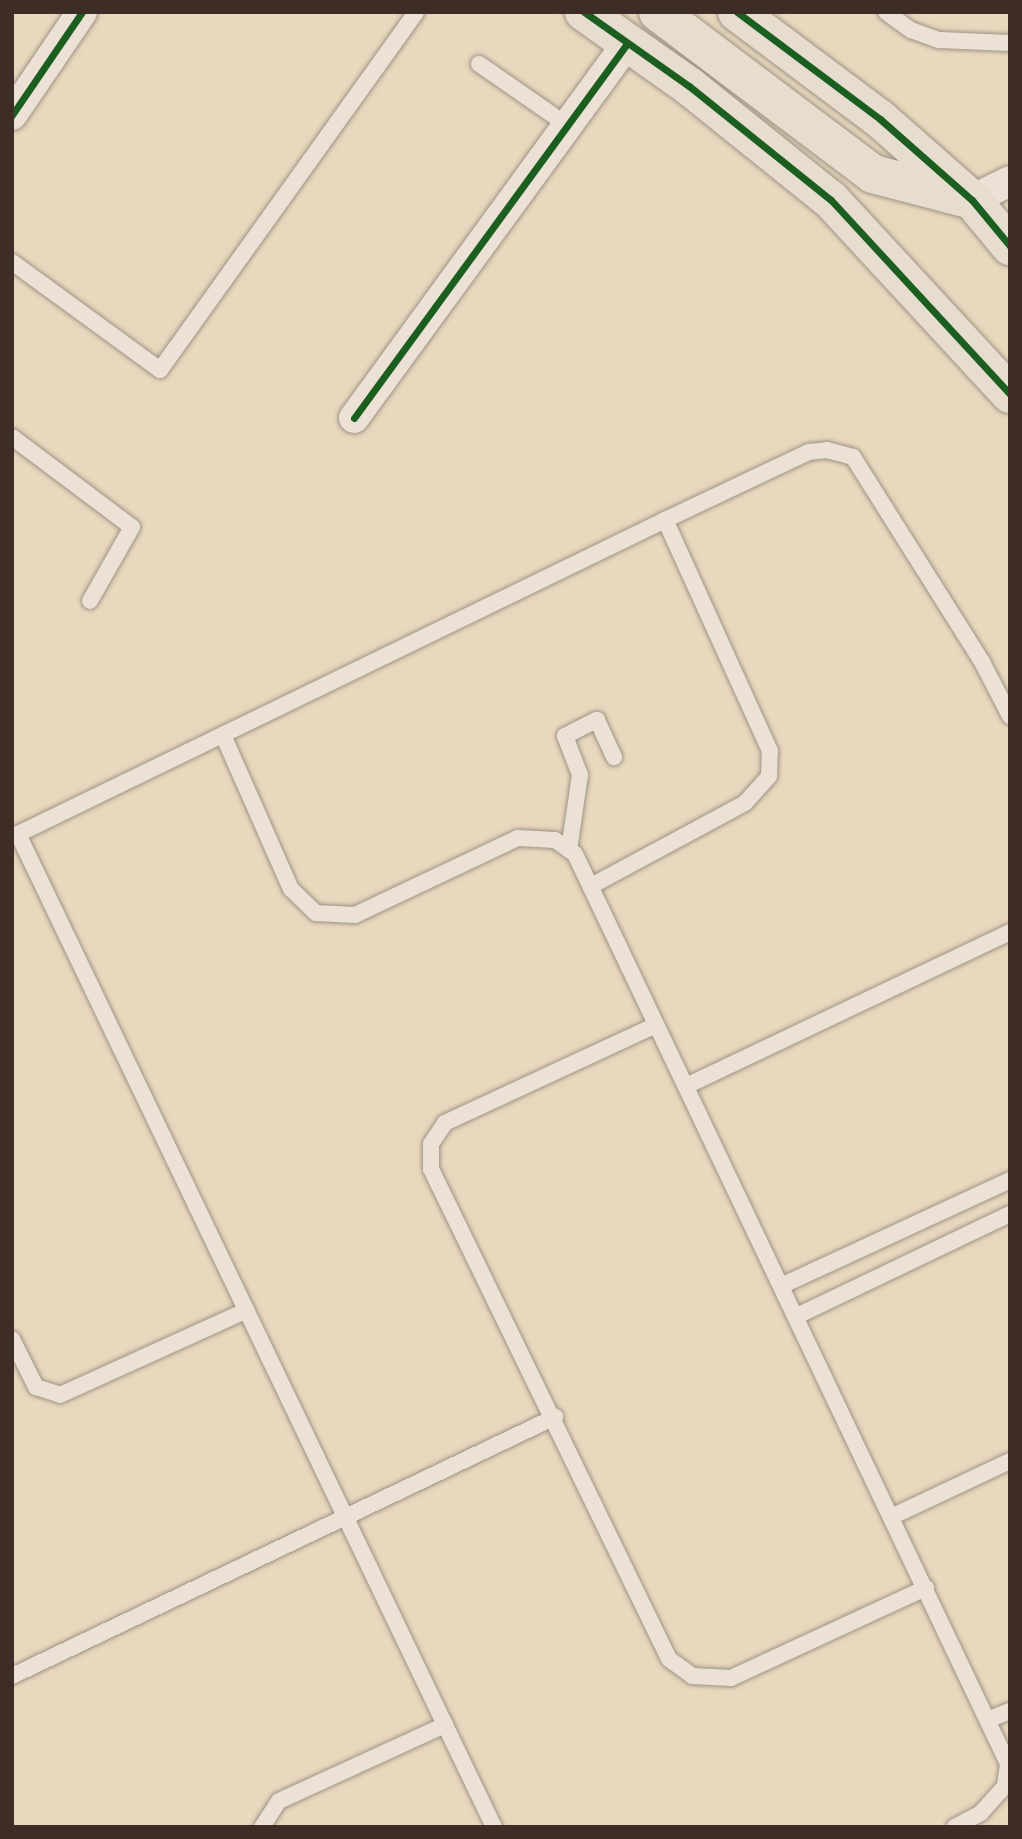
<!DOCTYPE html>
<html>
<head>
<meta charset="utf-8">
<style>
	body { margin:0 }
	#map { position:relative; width:1022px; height:1839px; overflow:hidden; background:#e8d8be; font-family:"Old Standard TT",serif }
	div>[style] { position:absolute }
	.roads { filter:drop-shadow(0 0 2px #9e9384) drop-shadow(0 0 2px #9e9384) }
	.service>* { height:16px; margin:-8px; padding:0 8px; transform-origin:8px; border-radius:8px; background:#ebe2d5 }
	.minor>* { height:30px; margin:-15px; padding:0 15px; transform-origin:15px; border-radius:15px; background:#ebe2d5 }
	.primary>* { height:38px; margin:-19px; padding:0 19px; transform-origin:19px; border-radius:19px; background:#e6ddce }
	.cycleway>* { height:7px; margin:-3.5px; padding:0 3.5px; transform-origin:3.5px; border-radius:3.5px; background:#1b5e20 }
	span { translate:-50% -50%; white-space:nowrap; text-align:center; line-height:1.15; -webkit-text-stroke:6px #fbe9c9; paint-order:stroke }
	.frame { position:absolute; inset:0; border:14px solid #3e2c26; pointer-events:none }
</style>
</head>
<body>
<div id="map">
	<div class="roads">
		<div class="service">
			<div style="left:886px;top:12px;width:31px;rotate:36deg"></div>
			<div style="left:911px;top:30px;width:30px;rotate:20deg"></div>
			<div style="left:939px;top:40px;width:71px;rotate:2.4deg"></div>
			<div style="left:479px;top:64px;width:107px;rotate:34.7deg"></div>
			<div style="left:12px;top:262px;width:183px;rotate:36.1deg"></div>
			<div style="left:160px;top:370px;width:440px;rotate:-54.4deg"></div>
			<div style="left:12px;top:437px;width:150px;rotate:36.9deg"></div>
			<div style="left:132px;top:527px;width:85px;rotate:119.6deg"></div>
			<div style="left:223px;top:735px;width:168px;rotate:66.2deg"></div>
			<div style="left:291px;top:889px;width:35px;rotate:44deg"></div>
			<div style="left:316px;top:913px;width:39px;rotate:3deg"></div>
			<div style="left:355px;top:915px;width:180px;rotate:-25.3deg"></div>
			<div style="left:518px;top:838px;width:37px;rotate:3deg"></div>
			<div style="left:555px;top:840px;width:24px;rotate:35deg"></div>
			<div style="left:575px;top:854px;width:1008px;rotate:64.55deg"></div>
			<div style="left:1008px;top:1764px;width:22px;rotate:98deg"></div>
			<div style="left:1005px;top:1786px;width:36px;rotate:132deg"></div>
			<div style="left:981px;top:1813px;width:30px;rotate:152deg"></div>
			<div style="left:18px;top:834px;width:1101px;rotate:64.39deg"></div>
			<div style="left:12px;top:837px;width:726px;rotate:-25.89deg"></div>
			<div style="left:665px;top:520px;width:159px;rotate:-25.3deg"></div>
			<div style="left:809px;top:452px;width:18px;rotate:-6deg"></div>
			<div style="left:827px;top:450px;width:27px;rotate:15deg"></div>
			<div style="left:853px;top:457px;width:242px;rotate:57.8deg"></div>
			<div style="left:982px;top:662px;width:61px;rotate:62.6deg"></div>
			<div style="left:569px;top:850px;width:76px;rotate:-81.7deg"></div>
			<div style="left:580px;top:775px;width:42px;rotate:-111deg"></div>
			<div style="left:565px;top:736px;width:36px;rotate:-27deg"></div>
			<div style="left:597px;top:720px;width:41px;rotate:65.3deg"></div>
			<div style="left:591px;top:886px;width:175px;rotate:-28.3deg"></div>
			<div style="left:745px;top:803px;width:36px;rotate:-48deg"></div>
			<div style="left:769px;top:776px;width:25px;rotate:-88deg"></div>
			<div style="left:770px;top:751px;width:254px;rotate:-114.4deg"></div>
			<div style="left:656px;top:1025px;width:233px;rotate:155.1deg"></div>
			<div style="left:445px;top:1123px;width:25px;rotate:124deg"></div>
			<div style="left:431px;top:1144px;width:25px;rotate:90deg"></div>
			<div style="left:431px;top:1169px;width:545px;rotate:64.09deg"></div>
			<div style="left:669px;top:1659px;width:29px;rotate:36deg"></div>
			<div style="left:692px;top:1676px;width:39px;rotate:3deg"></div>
			<div style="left:731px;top:1678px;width:215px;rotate:-24.8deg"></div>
			<div style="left:686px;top:1086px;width:359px;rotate:-25.4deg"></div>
			<div style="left:783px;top:1285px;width:250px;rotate:-24.8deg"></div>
			<div style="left:797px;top:1316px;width:236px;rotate:-25.6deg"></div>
			<div style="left:12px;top:1339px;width:54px;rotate:63.4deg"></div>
			<div style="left:36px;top:1387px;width:25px;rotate:18deg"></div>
			<div style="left:60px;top:1395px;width:205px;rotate:-24.4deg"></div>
			<div style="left:891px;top:1517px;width:132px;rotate:-25.2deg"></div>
			<div style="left:12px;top:1676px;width:602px;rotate:-25.5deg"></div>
			<div style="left:990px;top:1719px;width:22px;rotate:-22deg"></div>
			<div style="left:262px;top:1827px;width:31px;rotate:-57deg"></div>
			<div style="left:279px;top:1801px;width:183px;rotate:-24.6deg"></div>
		</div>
		<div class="minor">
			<div style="left:12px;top:115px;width:125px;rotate:-55.8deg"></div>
			<div style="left:972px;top:200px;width:42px;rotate:-26.6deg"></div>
			<div style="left:354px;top:418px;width:464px;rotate:-53.9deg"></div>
		</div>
		<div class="primary">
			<div style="left:584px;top:12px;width:128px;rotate:35.2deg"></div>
			<div style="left:689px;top:86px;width:182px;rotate:38.8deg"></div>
			<div style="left:831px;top:200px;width:264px;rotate:47.3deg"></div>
			<div style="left:658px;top:12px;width:269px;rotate:37deg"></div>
			<div style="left:873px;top:174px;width:102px;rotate:14.7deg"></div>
			<div style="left:737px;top:12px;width:179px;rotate:36.8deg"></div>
			<div style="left:880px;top:119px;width:123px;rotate:41.4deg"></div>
			<div style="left:972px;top:200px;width:60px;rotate:50.4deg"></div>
		</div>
	</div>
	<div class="cycleway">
		<div style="left:584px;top:12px;width:128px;rotate:35.2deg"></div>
		<div style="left:689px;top:86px;width:182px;rotate:38.8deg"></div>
		<div style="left:831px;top:200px;width:264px;rotate:47.3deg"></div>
		<div style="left:737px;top:12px;width:179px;rotate:36.8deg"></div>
		<div style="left:880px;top:119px;width:123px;rotate:41.4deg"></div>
		<div style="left:972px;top:200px;width:60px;rotate:50.4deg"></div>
		<div style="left:12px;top:115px;width:125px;rotate:-55.8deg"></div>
		<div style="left:354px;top:418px;width:464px;rotate:-53.9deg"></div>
	</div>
	<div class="frame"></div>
</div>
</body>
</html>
